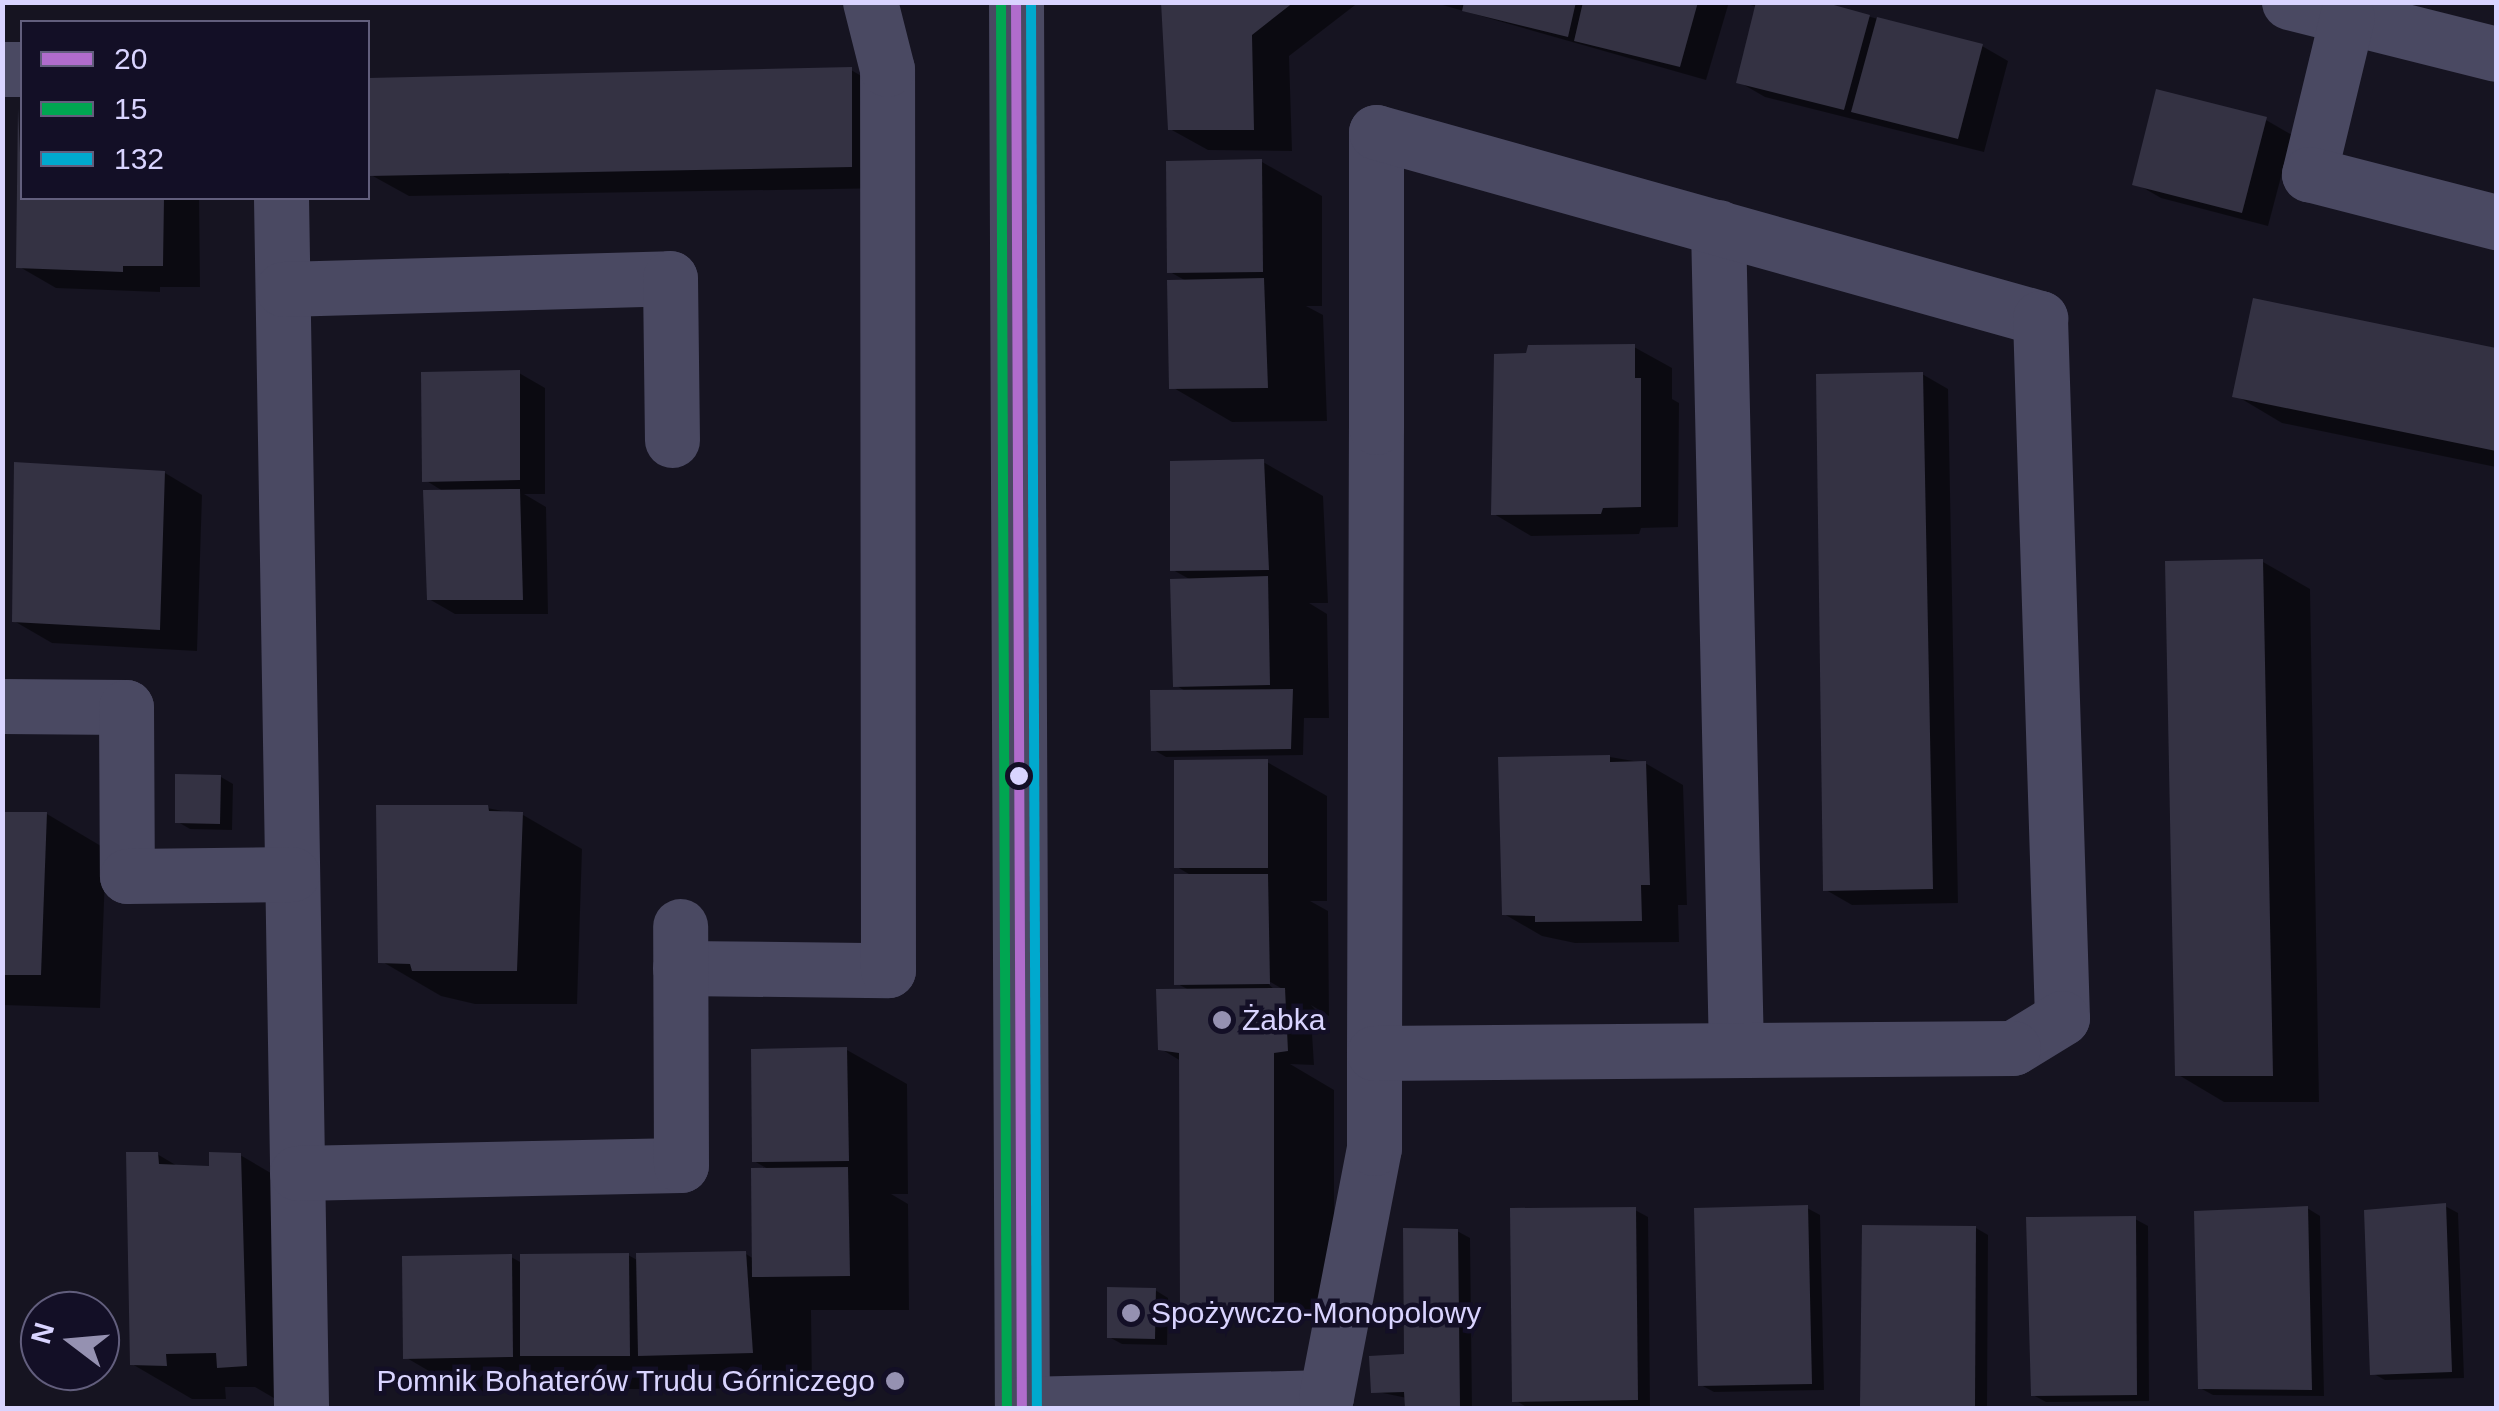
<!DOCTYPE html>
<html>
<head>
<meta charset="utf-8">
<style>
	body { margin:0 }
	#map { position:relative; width:2499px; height:1411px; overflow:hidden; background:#161421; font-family:Helvetica,sans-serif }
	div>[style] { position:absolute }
	.shadow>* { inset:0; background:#0007 }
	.building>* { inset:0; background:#343243 }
	.minor>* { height:55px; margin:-27.5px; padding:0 27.5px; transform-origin:27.5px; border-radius:27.5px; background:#4a4962 }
	.bus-1>* { height:10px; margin:-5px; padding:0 5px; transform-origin:5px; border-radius:5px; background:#b06ccc }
	.bus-2>* { height:10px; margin:-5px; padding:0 5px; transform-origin:5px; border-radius:5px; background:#00a651 }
	.bus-3>* { height:10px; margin:-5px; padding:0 5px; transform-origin:5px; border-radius:5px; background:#00a9ce }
	.dots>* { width:28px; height:28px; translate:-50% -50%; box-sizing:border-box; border:5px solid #130f26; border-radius:50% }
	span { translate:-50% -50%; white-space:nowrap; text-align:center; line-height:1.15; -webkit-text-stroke:9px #130f26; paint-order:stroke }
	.poi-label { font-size:30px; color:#d9d4ff }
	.left { translate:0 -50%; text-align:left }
	.right { translate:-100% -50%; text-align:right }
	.frame { position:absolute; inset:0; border:5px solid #d9d4ff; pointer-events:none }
	.legend { position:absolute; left:20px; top:20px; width:350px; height:180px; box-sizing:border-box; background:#130f26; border:2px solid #625e7d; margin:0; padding:12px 18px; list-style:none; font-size:30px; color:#d9d4ff }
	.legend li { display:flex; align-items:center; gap:20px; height:50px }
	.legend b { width:50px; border:2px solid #625e7d }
	.north { position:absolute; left:20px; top:1291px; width:100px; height:100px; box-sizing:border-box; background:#130f26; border:2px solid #625e7d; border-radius:50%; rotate:286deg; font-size:28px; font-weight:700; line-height:40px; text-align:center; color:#d9d4ff }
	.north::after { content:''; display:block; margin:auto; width:35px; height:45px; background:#9591b1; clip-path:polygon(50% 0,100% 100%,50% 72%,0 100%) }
</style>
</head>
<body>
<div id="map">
	<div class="shadow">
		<div style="clip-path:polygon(1165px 2px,1359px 2px,1289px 56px,1292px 151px,1208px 150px,1170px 129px)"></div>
		<div style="clip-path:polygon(1432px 2px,1729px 2px,1706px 80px)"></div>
		<div style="clip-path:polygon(1740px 2px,1813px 2px,1982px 46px,2008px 61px,1984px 152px,1765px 97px,1739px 82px,1757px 7px)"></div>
		<div style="clip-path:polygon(851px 70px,889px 92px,890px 188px,409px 196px,371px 175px)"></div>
		<div style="clip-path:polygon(21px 110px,22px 198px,199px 198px,200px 287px,160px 287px,160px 292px,56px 288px,18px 266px)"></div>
		<div style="clip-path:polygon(2266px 120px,2292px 135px,2268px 226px,2161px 198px,2135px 183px)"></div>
		<div style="clip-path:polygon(1262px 162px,1322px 196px,1322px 306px,1306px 306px,1323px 315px,1327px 421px,1232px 422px,1172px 387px,1188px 282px,1170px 272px)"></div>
		<div style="clip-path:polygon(2255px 301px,2496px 351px,2496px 467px,2282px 423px,2235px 395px)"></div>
		<div style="clip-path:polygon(1634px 347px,1672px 368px,1672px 399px,1679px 403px,1678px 527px,1641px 528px,1639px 534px,1531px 536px,1494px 514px)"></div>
		<div style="clip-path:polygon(519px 373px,545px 388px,545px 494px,524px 494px,546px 507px,548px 614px,455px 614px,429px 599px,446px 493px,425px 480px)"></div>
		<div style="clip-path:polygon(1922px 374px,1948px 389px,1958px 903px,1852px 905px,1826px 890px)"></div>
		<div style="clip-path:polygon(1263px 462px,1323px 496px,1328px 603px,1309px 603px,1327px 614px,1329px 718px,1304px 718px,1303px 755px,1166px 757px,1154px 750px,1187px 692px,1175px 685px,1193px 581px,1173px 570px)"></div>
		<div style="clip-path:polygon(165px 473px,202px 495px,197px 651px,52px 643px,14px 621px)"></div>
		<div style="clip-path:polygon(2263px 562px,2310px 589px,2319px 1102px,2224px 1102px,2177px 1074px)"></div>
		<div style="clip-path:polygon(1610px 757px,1645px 763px,1683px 785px,1687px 905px,1678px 905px,1679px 942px,1575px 943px,1542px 936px,1504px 914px)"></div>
		<div style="clip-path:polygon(evenodd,1267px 762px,1327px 796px,1327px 901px,1310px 901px,1328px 911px,1329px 1016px,1311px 1005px,1322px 1017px,1311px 1018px,1314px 1065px,1290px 1064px,1334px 1090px,1334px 1316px,1195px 1319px,1182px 1311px,1181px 1061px,1161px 1049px,1191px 991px,1176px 983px,1194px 877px,1177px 867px,1267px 762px,1260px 976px,1286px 991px,1276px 991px,1260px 976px)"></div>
		<div style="clip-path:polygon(221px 777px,233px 784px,232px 830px,190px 829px,178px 822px)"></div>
		<div style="clip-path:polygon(487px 808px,523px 815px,582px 849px,577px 1004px,475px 1004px,441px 996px,381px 961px)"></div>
		<div style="clip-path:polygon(2px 814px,47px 814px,106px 849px,100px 1008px,2px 1005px)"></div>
		<div style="clip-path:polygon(847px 1050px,907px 1084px,908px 1194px,891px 1194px,908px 1204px,909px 1310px,811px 1310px,812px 1386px,700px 1389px,689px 1382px,689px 1389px,582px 1389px,572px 1384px,573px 1390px,465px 1392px,405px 1357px,511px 1257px,522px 1263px,628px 1255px,639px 1261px,746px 1254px,754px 1259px,770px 1170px,754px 1161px)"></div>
		<div style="clip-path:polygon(157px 1154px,179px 1167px,211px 1169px,240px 1155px,300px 1190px,279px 1401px,255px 1387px,225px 1387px,226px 1399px,192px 1399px,132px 1364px)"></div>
		<div style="clip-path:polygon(2445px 1206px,2458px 1213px,2464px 1378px,2385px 1380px,2372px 1373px)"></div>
		<div style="clip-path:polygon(1807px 1208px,1820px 1215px,1824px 1390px,1714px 1392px,1701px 1385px)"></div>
		<div style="clip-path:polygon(2307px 1208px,2320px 1216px,2324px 1396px,2213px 1395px,2200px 1388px)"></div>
		<div style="clip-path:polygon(1635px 1210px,1648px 1217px,1650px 1406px,1528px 1408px,1515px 1400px)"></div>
		<div style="clip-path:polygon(2135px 1219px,2148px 1226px,2149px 1401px,2046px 1402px,2033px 1395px)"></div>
		<div style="clip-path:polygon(1976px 1228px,1988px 1235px,1987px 1408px,1863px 1405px)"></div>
		<div style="clip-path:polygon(1457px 1231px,1470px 1238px,1472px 1408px,1411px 1408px,1407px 1398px,1373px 1391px,1406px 1357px)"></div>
		<div style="clip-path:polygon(1155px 1290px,1168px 1298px,1167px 1345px,1122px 1344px,1109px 1337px)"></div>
	</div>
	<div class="building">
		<div style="clip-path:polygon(1161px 2px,1294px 2px,1252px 35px,1254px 130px,1168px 130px)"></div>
		<div style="clip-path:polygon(1464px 2px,1576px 2px,1568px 37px,1462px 11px)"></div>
		<div style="clip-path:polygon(1583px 2px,1698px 2px,1680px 67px,1574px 41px)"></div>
		<div style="clip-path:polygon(1756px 2px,1823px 2px,1870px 15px,1844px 110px,1736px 83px)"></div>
		<div style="clip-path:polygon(1877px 17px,1983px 44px,1958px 139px,1851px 112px)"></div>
		<div style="clip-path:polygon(852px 67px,852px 167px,369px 176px,368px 78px)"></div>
		<div style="clip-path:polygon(2156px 89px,2267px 117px,2242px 213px,2132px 185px)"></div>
		<div style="clip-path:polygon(18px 108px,22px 198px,164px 198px,163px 266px,123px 266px,123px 272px,16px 268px)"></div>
		<div style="clip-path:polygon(1262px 159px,1263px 272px,1167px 273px,1166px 161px)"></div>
		<div style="clip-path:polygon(1264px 278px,1268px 388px,1169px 389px,1167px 280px)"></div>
		<div style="clip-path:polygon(2253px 298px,2496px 348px,2496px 451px,2232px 397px)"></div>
		<div style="clip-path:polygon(1635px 344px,1635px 378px,1641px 378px,1641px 507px,1603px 508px,1601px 514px,1491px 515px,1494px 354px,1526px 353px,1528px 345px)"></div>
		<div style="clip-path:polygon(520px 370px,520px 480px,422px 482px,421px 372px)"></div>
		<div style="clip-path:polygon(1923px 372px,1933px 889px,1823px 891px,1816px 374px)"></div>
		<div style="clip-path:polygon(1264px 459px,1269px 570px,1170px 571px,1170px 461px)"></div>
		<div style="clip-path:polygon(14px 462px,165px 471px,160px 630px,12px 622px)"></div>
		<div style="clip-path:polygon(520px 489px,523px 600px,427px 600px,423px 490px)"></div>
		<div style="clip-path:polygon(2263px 559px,2273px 1076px,2175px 1076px,2165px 561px)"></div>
		<div style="clip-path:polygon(1268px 576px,1270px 685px,1173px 687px,1170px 579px)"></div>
		<div style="clip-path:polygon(1293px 689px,1291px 749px,1151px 751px,1150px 690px)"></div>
		<div style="clip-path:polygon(1610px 755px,1610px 762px,1646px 761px,1650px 885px,1641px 885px,1642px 921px,1535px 922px,1535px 916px,1502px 915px,1498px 757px)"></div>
		<div style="clip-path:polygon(1268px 759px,1268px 868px,1174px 868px,1174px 760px)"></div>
		<div style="clip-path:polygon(175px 774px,221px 775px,220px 824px,175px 823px)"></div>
		<div style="clip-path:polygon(376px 805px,488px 805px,489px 811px,523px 812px,517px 971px,412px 971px,410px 964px,378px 963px)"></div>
		<div style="clip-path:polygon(2px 812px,47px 812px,41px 975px,2px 975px)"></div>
		<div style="clip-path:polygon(1174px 874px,1268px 874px,1270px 984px,1174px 985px)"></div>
		<div style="clip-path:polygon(1285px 988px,1288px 1051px,1274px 1053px,1274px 1312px,1180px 1313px,1179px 1053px,1158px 1050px,1156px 989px)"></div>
		<div style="clip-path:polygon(847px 1047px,849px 1161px,752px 1162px,751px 1049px)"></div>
		<div style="clip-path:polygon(126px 1152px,158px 1152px,159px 1164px,209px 1166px,209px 1152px,241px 1153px,247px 1366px,217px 1368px,216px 1353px,166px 1354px,167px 1366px,130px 1365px)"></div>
		<div style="clip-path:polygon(848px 1167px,850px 1276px,752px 1277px,751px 1168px)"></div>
		<div style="clip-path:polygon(2446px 1203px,2452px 1372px,2370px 1375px,2364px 1210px)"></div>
		<div style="clip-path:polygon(1808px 1205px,1812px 1384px,1698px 1386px,1694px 1208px)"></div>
		<div style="clip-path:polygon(2308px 1206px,2312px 1390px,2198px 1389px,2194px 1211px)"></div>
		<div style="clip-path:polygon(1636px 1207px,1638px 1400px,1512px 1402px,1510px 1208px)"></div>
		<div style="clip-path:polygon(2136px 1216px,2137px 1395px,2031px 1396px,2026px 1217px)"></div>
		<div style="clip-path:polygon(1862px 1225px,1976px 1226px,1975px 1407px,1860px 1407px)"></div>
		<div style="clip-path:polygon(1403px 1228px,1458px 1229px,1460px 1407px,1405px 1408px,1404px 1392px,1371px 1393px,1369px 1356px,1404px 1354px)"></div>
		<div style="clip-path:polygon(746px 1251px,753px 1353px,638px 1356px,636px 1253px)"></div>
		<div style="clip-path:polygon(629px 1253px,630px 1356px,520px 1356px,520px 1254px)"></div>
		<div style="clip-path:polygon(512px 1254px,513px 1357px,403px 1359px,402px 1256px)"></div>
		<div style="clip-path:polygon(1107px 1287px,1156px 1288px,1155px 1339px,1107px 1338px)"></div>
	</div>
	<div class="minor">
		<div style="left:1016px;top:2px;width:1406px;rotate:89.76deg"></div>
		<div style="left:2289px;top:2px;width:213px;rotate:14.1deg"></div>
		<div style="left:2347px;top:17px;width:162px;rotate:103.6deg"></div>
		<div style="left:2309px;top:174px;width:193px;rotate:14.4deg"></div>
		<div style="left:2px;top:69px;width:20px"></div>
		<div style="left:281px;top:198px;width:1210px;rotate:89.05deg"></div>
		<div style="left:1718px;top:227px;width:823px;rotate:88.75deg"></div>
		<div style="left:283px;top:289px;width:387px;rotate:-1.6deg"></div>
		<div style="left:670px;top:278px;width:162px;rotate:89.3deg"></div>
		<div style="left:2px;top:706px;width:124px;rotate:0.5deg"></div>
		<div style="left:126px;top:707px;width:169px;rotate:89.7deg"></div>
		<div style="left:127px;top:876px;width:165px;rotate:-0.7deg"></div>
		<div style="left:680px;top:968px;width:208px;rotate:0.6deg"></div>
		<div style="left:888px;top:970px;width:901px;rotate:-90.06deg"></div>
		<div style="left:887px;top:69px;width:69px;rotate:-104.2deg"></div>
		<div style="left:297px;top:1173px;width:384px;rotate:-1.2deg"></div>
		<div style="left:681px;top:1165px;width:239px;rotate:-90.2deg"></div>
		<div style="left:1022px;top:1404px;width:304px;rotate:-1.3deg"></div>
		<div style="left:1326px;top:1397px;width:254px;rotate:-79.1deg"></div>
		<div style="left:1374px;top:1148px;width:95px;rotate:-90deg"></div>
		<div style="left:1374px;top:1053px;width:626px;rotate:-89.82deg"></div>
		<div style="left:1376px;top:427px;width:295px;rotate:-90deg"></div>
		<div style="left:1376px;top:132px;width:690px;rotate:15.65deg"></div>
		<div style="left:2040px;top:318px;width:700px;rotate:88.2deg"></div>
		<div style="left:2062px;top:1018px;width:57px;rotate:148.5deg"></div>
		<div style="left:2013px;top:1048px;width:639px;rotate:179.55deg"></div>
	</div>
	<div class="bus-1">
		<div style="left:1016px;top:2px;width:1406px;rotate:89.76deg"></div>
	</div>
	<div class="bus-2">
		<div style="left:1001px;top:2px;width:1406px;rotate:89.76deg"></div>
	</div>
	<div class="bus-3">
		<div style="left:1031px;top:2px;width:1406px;rotate:89.76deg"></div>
	</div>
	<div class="dots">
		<div style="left:1019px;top:776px;background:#d9d4ff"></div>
		<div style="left:1222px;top:1020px;background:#9591b1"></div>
		<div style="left:1131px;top:1313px;background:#9591b1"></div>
		<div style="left:895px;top:1381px;background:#9591b1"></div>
	</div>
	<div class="poi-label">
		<span class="left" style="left:1242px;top:1020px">Żabka</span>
		<span class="left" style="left:1151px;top:1313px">Spożywczo-Monopolowy</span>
		<span class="right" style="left:875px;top:1381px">Pomnik Bohaterów Trudu Górniczego</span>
	</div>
	<div class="frame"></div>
	<ul class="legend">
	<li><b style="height:12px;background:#b06ccc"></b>20</li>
	<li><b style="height:12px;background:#00a651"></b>15</li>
	<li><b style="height:12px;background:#00a9ce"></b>132</li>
	</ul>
	<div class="north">N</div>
</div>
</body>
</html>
